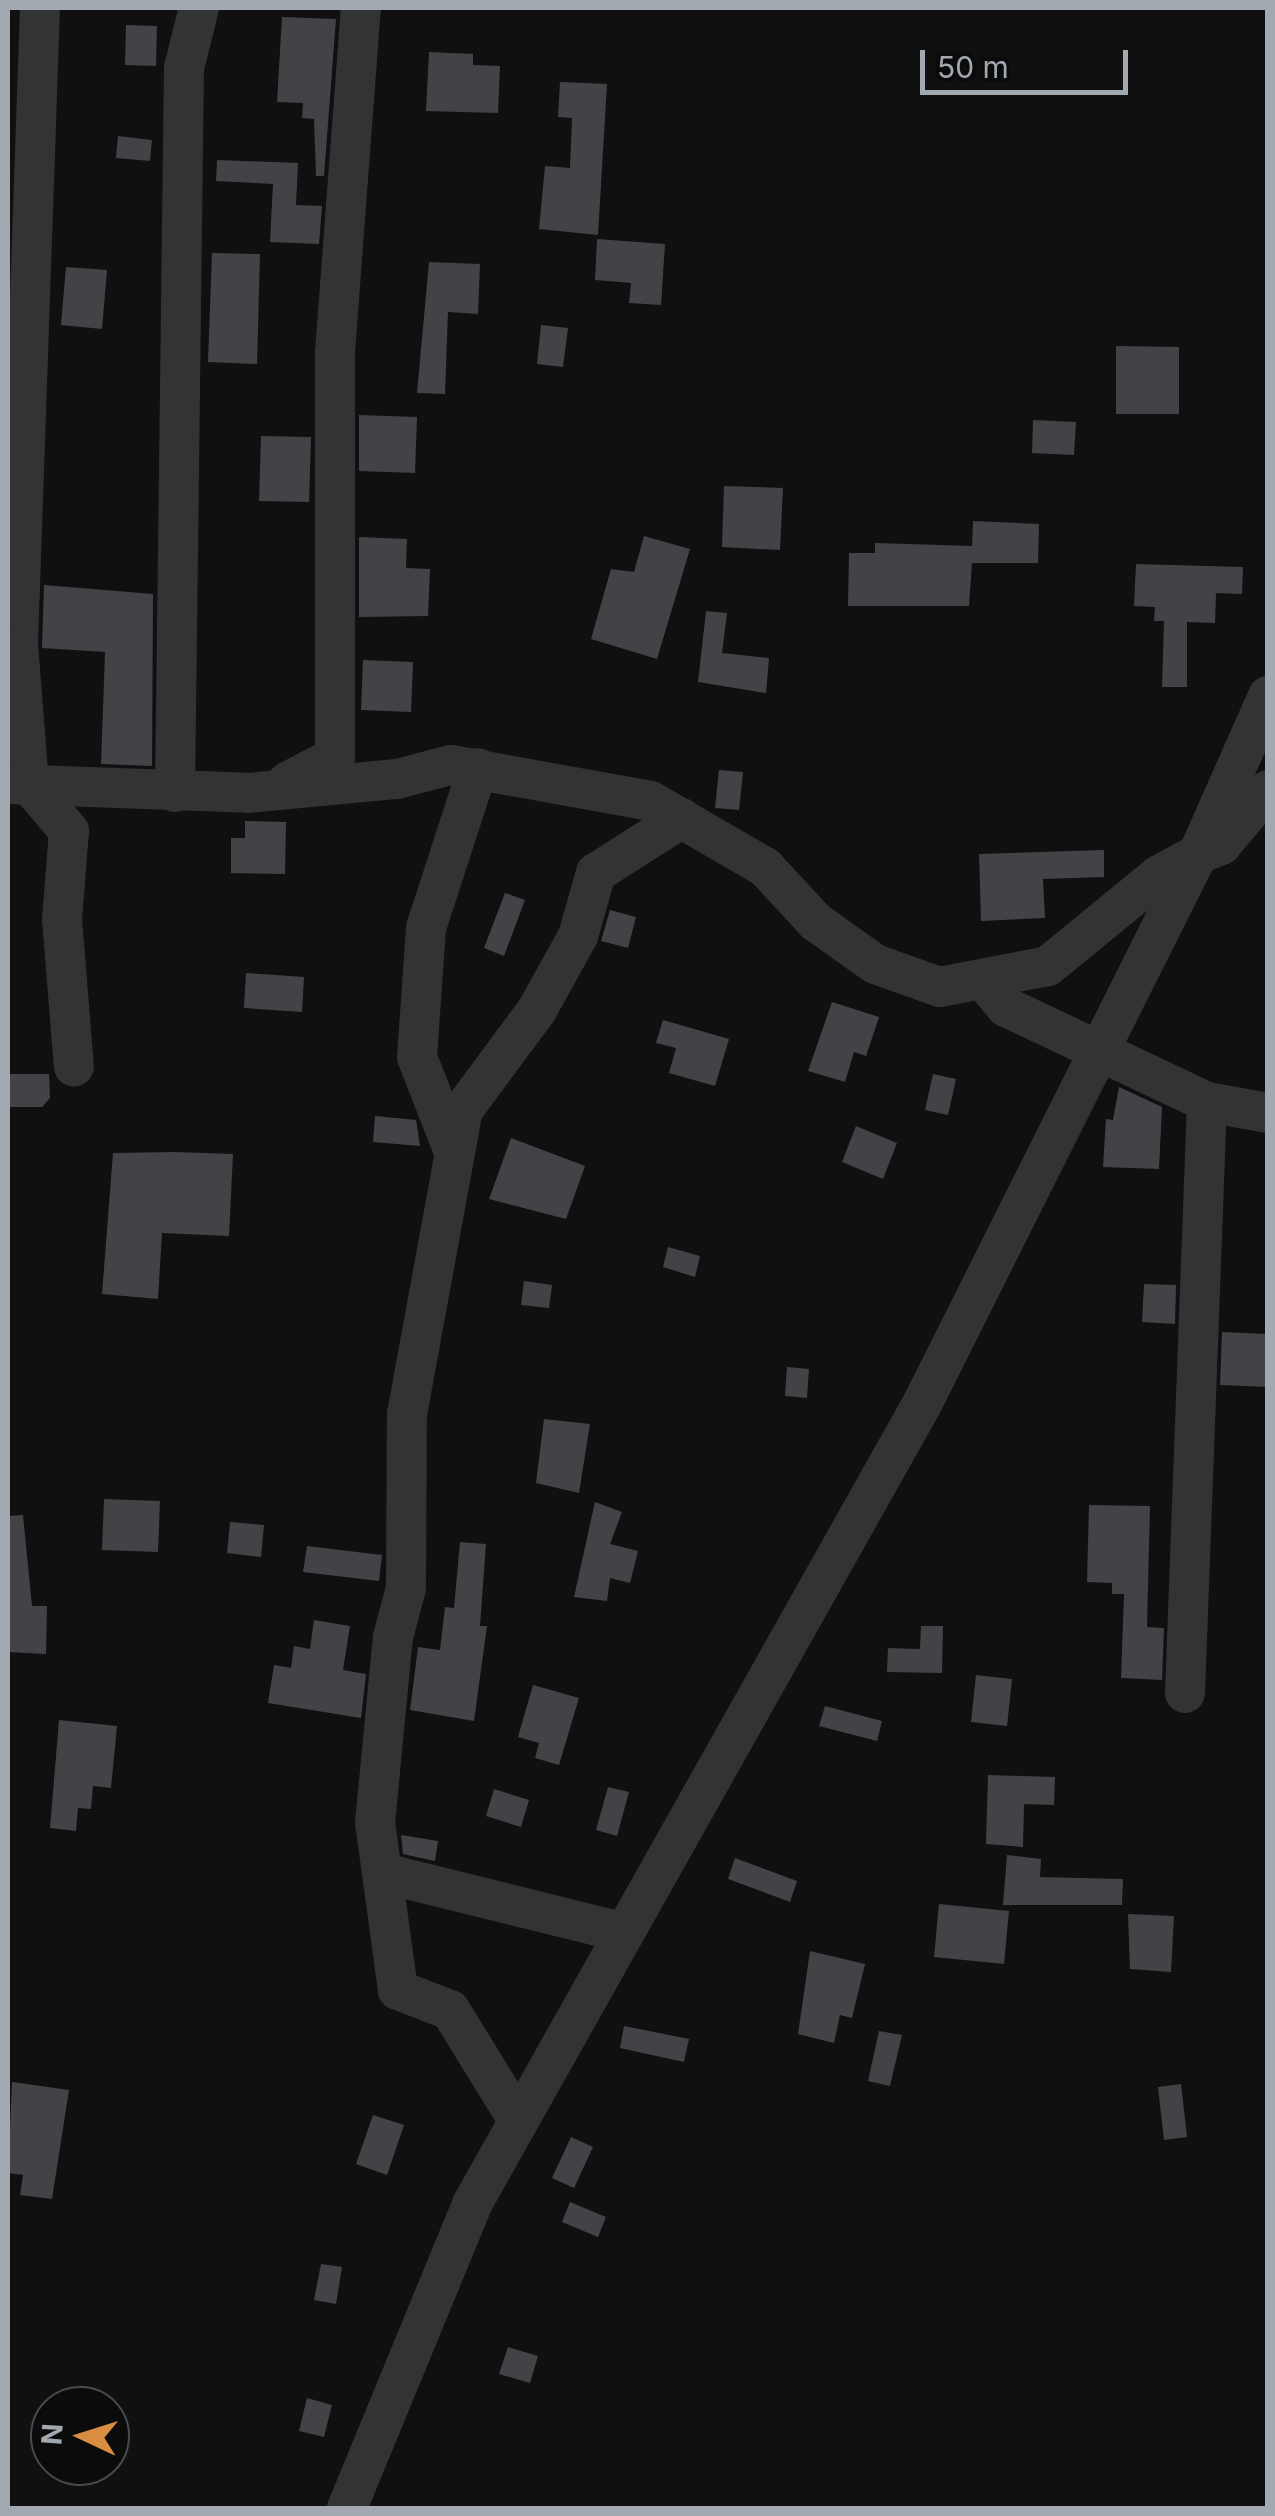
<!DOCTYPE html>
<html>
<head>
<meta charset="utf-8">
<style>
	body { margin:0 }
	#map { position:relative; width:1275px; height:2516px; overflow:hidden; background:#101011; font-family:Inter,sans-serif }
	div>[style] { position:absolute }
	.building>* { inset:0; background:#424346 }
	.minor>* { height:40px; margin:-20px; padding:0 20px; transform-origin:20px; border-radius:20px; background:#313335 }
	span { translate:-50% -50%; white-space:nowrap; text-align:center; line-height:1.15; -webkit-text-stroke:10px #0b0b0c; paint-order:stroke }
	.frame { position:absolute; inset:0; border:10px solid #a3a9b0; pointer-events:none }
	.north { position:absolute; left:30px; top:2386px; width:100px; height:100px; box-sizing:border-box; background:#0b0b0c; border:2px solid #484a4e; border-radius:50%; rotate:274deg; font-size:28px; font-weight:700; line-height:40px; text-align:center; color:#a3a9b0 }
	.north::after { content:''; display:block; margin:auto; width:35px; height:45px; background:#d98d40; clip-path:polygon(50% 0,100% 100%,50% 72%,0 100%) }
	.scale { position:absolute; left:920px; top:50px; width:208px; height:45px; box-sizing:border-box; border:5px solid #a3a9b0; border-top:0; padding-left:12px; font-size:30px; line-height:35px; white-space:nowrap; color:#a3a9b0; -webkit-text-stroke:8px #0b0b0c; paint-order:stroke }
</style>
</head>
<body>
<div id="map">
	<div class="building">
		<div style="clip-path:polygon(282px 17px,336px 19px,324px 176px,316px 176px,314px 119px,302px 118px,303px 103px,277px 102px)"></div>
		<div style="clip-path:polygon(126px 25px,157px 26px,156px 66px,125px 65px)"></div>
		<div style="clip-path:polygon(429px 52px,473px 54px,473px 65px,500px 66px,498px 113px,426px 111px)"></div>
		<div style="clip-path:polygon(560px 82px,607px 84px,598px 235px,539px 229px,545px 166px,570px 168px,572px 118px,558px 117px)"></div>
		<div style="clip-path:polygon(118px 136px,152px 140px,150px 161px,116px 158px)"></div>
		<div style="clip-path:polygon(217px 160px,298px 163px,296px 205px,322px 206px,319px 244px,270px 242px,273px 184px,216px 181px)"></div>
		<div style="clip-path:polygon(597px 239px,665px 244px,661px 305px,629px 303px,631px 283px,595px 280px)"></div>
		<div style="clip-path:polygon(212px 253px,260px 254px,257px 364px,208px 362px)"></div>
		<div style="clip-path:polygon(429px 262px,480px 264px,478px 314px,448px 312px,445px 394px,417px 393px)"></div>
		<div style="clip-path:polygon(66px 267px,107px 270px,102px 329px,61px 325px)"></div>
		<div style="clip-path:polygon(541px 325px,568px 328px,563px 367px,537px 364px)"></div>
		<div style="clip-path:polygon(1116px 346px,1179px 347px,1179px 414px,1116px 414px)"></div>
		<div style="clip-path:polygon(359px 415px,417px 417px,415px 473px,359px 471px)"></div>
		<div style="clip-path:polygon(1033px 420px,1076px 422px,1074px 455px,1032px 453px)"></div>
		<div style="clip-path:polygon(261px 436px,311px 437px,309px 502px,259px 501px)"></div>
		<div style="clip-path:polygon(724px 486px,783px 488px,780px 550px,722px 547px)"></div>
		<div style="clip-path:polygon(973px 521px,1039px 524px,1038px 563px,972px 563px,969px 606px,848px 606px,849px 553px,875px 553px,875px 543px,972px 546px)"></div>
		<div style="clip-path:polygon(644px 536px,690px 549px,657px 659px,591px 639px,611px 569px,634px 572px)"></div>
		<div style="clip-path:polygon(359px 537px,407px 539px,406px 568px,430px 569px,428px 616px,359px 617px)"></div>
		<div style="clip-path:polygon(1136px 564px,1243px 567px,1242px 594px,1216px 593px,1215px 623px,1187px 622px,1187px 687px,1162px 687px,1164px 621px,1154px 621px,1155px 607px,1134px 606px)"></div>
		<div style="clip-path:polygon(44px 585px,153px 594px,152px 766px,101px 764px,105px 652px,42px 648px)"></div>
		<div style="clip-path:polygon(706px 611px,727px 613px,722px 653px,769px 658px,766px 693px,698px 682px)"></div>
		<div style="clip-path:polygon(363px 660px,413px 662px,411px 712px,361px 710px)"></div>
		<div style="clip-path:polygon(719px 770px,743px 772px,739px 810px,715px 808px)"></div>
		<div style="clip-path:polygon(245px 821px,286px 822px,285px 874px,231px 873px,231px 838px,245px 838px)"></div>
		<div style="clip-path:polygon(1104px 850px,1104px 877px,1043px 879px,1045px 918px,981px 921px,979px 854px)"></div>
		<div style="clip-path:polygon(505px 893px,525px 900px,504px 956px,484px 948px)"></div>
		<div style="clip-path:polygon(610px 910px,636px 917px,628px 948px,601px 941px)"></div>
		<div style="clip-path:polygon(246px 973px,304px 977px,302px 1012px,244px 1008px)"></div>
		<div style="clip-path:polygon(832px 1002px,879px 1017px,866px 1056px,854px 1052px,845px 1082px,808px 1071px)"></div>
		<div style="clip-path:polygon(663px 1020px,729px 1039px,715px 1086px,669px 1073px,676px 1048px,656px 1043px)"></div>
		<div style="clip-path:polygon(8px 1074px,49px 1074px,50px 1098px,42px 1107px,8px 1107px)"></div>
		<div style="clip-path:polygon(933px 1074px,956px 1079px,948px 1115px,925px 1110px)"></div>
		<div style="clip-path:polygon(1119px 1087px,1162px 1107px,1159px 1169px,1103px 1167px,1106px 1119px,1113px 1120px)"></div>
		<div style="clip-path:polygon(375px 1116px,416px 1120px,420px 1146px,373px 1142px)"></div>
		<div style="clip-path:polygon(856px 1126px,897px 1143px,883px 1179px,842px 1162px)"></div>
		<div style="clip-path:polygon(511px 1138px,585px 1166px,566px 1219px,489px 1199px)"></div>
		<div style="clip-path:polygon(175px 1152px,233px 1154px,229px 1236px,162px 1233px,158px 1299px,102px 1294px,113px 1153px)"></div>
		<div style="clip-path:polygon(668px 1247px,700px 1256px,695px 1277px,663px 1267px)"></div>
		<div style="clip-path:polygon(524px 1281px,552px 1285px,549px 1308px,521px 1305px)"></div>
		<div style="clip-path:polygon(1144px 1284px,1176px 1285px,1175px 1324px,1142px 1322px)"></div>
		<div style="clip-path:polygon(1222px 1332px,1268px 1334px,1268px 1387px,1220px 1385px)"></div>
		<div style="clip-path:polygon(787px 1367px,809px 1369px,807px 1398px,785px 1396px)"></div>
		<div style="clip-path:polygon(544px 1419px,590px 1424px,579px 1493px,536px 1483px)"></div>
		<div style="clip-path:polygon(104px 1499px,160px 1501px,158px 1552px,102px 1550px)"></div>
		<div style="clip-path:polygon(595px 1502px,622px 1512px,610px 1544px,638px 1551px,630px 1583px,610px 1578px,607px 1601px,574px 1597px)"></div>
		<div style="clip-path:polygon(1089px 1505px,1150px 1506px,1147px 1627px,1164px 1628px,1162px 1680px,1121px 1678px,1124px 1594px,1112px 1594px,1112px 1583px,1087px 1582px)"></div>
		<div style="clip-path:polygon(23px 1515px,32px 1606px,47px 1606px,46px 1654px,8px 1652px,8px 1516px)"></div>
		<div style="clip-path:polygon(230px 1522px,264px 1525px,261px 1557px,227px 1553px)"></div>
		<div style="clip-path:polygon(460px 1542px,486px 1544px,480px 1626px,487px 1626px,474px 1721px,410px 1710px,418px 1647px,440px 1650px,445px 1607px,454px 1608px)"></div>
		<div style="clip-path:polygon(307px 1546px,382px 1555px,379px 1581px,303px 1572px)"></div>
		<div style="clip-path:polygon(314px 1620px,350px 1626px,343px 1670px,366px 1674px,361px 1718px,268px 1703px,274px 1665px,291px 1668px,294px 1646px,310px 1649px)"></div>
		<div style="clip-path:polygon(921px 1626px,943px 1626px,942px 1673px,887px 1672px,888px 1648px,920px 1649px)"></div>
		<div style="clip-path:polygon(976px 1675px,1012px 1679px,1007px 1726px,971px 1722px)"></div>
		<div style="clip-path:polygon(533px 1685px,579px 1698px,559px 1765px,535px 1758px,539px 1743px,518px 1737px)"></div>
		<div style="clip-path:polygon(825px 1706px,882px 1721px,877px 1741px,819px 1726px)"></div>
		<div style="clip-path:polygon(59px 1720px,117px 1726px,111px 1788px,93px 1786px,91px 1809px,78px 1808px,76px 1831px,50px 1828px)"></div>
		<div style="clip-path:polygon(988px 1775px,1055px 1777px,1054px 1805px,1024px 1804px,1023px 1847px,986px 1844px)"></div>
		<div style="clip-path:polygon(608px 1787px,629px 1792px,617px 1836px,596px 1830px)"></div>
		<div style="clip-path:polygon(494px 1789px,529px 1800px,521px 1827px,486px 1816px)"></div>
		<div style="clip-path:polygon(401px 1835px,438px 1841px,435px 1861px,403px 1854px)"></div>
		<div style="clip-path:polygon(1007px 1855px,1041px 1859px,1040px 1877px,1123px 1879px,1122px 1905px,1003px 1905px)"></div>
		<div style="clip-path:polygon(735px 1858px,797px 1881px,790px 1902px,728px 1879px)"></div>
		<div style="clip-path:polygon(939px 1904px,1009px 1911px,1004px 1964px,934px 1957px)"></div>
		<div style="clip-path:polygon(1128px 1914px,1174px 1916px,1171px 1972px,1130px 1969px)"></div>
		<div style="clip-path:polygon(810px 1951px,865px 1964px,852px 2018px,840px 2015px,834px 2043px,798px 2034px)"></div>
		<div style="clip-path:polygon(624px 2026px,689px 2039px,684px 2062px,620px 2048px)"></div>
		<div style="clip-path:polygon(879px 2031px,902px 2035px,890px 2086px,868px 2081px)"></div>
		<div style="clip-path:polygon(12px 2082px,69px 2090px,52px 2199px,20px 2195px,23px 2175px,8px 2173px)"></div>
		<div style="clip-path:polygon(1181px 2084px,1187px 2137px,1164px 2140px,1158px 2087px)"></div>
		<div style="clip-path:polygon(373px 2115px,404px 2125px,387px 2175px,356px 2164px)"></div>
		<div style="clip-path:polygon(571px 2137px,593px 2147px,574px 2188px,552px 2178px)"></div>
		<div style="clip-path:polygon(570px 2202px,606px 2217px,598px 2237px,562px 2222px)"></div>
		<div style="clip-path:polygon(321px 2264px,342px 2267px,336px 2304px,314px 2300px)"></div>
		<div style="clip-path:polygon(508px 2347px,538px 2356px,530px 2383px,499px 2374px)"></div>
		<div style="clip-path:polygon(307px 2398px,332px 2405px,324px 2437px,299px 2431px)"></div>
	</div>
	<div class="minor">
		<div style="left:40px;top:8px;width:636px;rotate:91.98deg"></div>
		<div style="left:18px;top:644px;width:140px;rotate:85.5deg"></div>
		<div style="left:29px;top:784px;width:62px;rotate:49.6deg"></div>
		<div style="left:69px;top:831px;width:88px;rotate:94.5deg"></div>
		<div style="left:62px;top:919px;width:148px;rotate:85.4deg"></div>
		<div style="left:287px;top:782px;width:54px;rotate:-27.5deg"></div>
		<div style="left:335px;top:757px;width:405px;rotate:-90deg"></div>
		<div style="left:335px;top:352px;width:345px;rotate:-85.7deg"></div>
		<div style="left:8px;top:784px;width:240px;rotate:2.1deg"></div>
		<div style="left:248px;top:793px;width:150px;rotate:-5.4deg"></div>
		<div style="left:397px;top:779px;width:56px;rotate:-14.5deg"></div>
		<div style="left:451px;top:765px;width:203px;rotate:10.2deg"></div>
		<div style="left:651px;top:801px;width:132px;rotate:30.1deg"></div>
		<div style="left:765px;top:867px;width:75px;rotate:47.2deg"></div>
		<div style="left:816px;top:922px;width:72px;rotate:35.4deg"></div>
		<div style="left:875px;top:964px;width:69px;rotate:19.5deg"></div>
		<div style="left:940px;top:987px;width:110px;rotate:-11deg"></div>
		<div style="left:1048px;top:966px;width:144px;rotate:-39.3deg"></div>
		<div style="left:1159px;top:875px;width:44px;rotate:-28.3deg"></div>
		<div style="left:1198px;top:854px;width:173px;rotate:-66.1deg"></div>
		<div style="left:175px;top:792px;width:724px;rotate:-89.29deg"></div>
		<div style="left:184px;top:68px;width:62px;rotate:-76deg"></div>
		<div style="left:985px;top:982px;width:33px;rotate:50deg"></div>
		<div style="left:1006px;top:1007px;width:222px;rotate:25.3deg"></div>
		<div style="left:1207px;top:1102px;width:62px;rotate:10.2deg"></div>
		<div style="left:454px;top:1152px;width:102px;rotate:-111.3deg"></div>
		<div style="left:417px;top:1057px;width:129px;rotate:-86deg"></div>
		<div style="left:426px;top:928px;width:168px;rotate:-72deg"></div>
		<div style="left:1185px;top:1693px;width:591px;rotate:-87.87deg"></div>
		<div style="left:383px;top:1873px;width:245px;rotate:13.9deg"></div>
		<div style="left:518px;top:2120px;width:129px;rotate:-121.7deg"></div>
		<div style="left:450px;top:2010px;width:56px;rotate:-159deg"></div>
		<div style="left:398px;top:1990px;width:169px;rotate:-97.8deg"></div>
		<div style="left:375px;top:1823px;width:187px;rotate:-84.5deg"></div>
		<div style="left:393px;top:1637px;width:51px;rotate:-75.1deg"></div>
		<div style="left:406px;top:1588px;width:174px;rotate:-89.7deg"></div>
		<div style="left:407px;top:1414px;width:309px;rotate:-79.6deg"></div>
		<div style="left:463px;top:1110px;width:124px;rotate:-53.5deg"></div>
		<div style="left:537px;top:1010px;width:85px;rotate:-61deg"></div>
		<div style="left:578px;top:936px;width:66px;rotate:-74.1deg"></div>
		<div style="left:596px;top:873px;width:102px;rotate:-32.6deg"></div>
		<div style="left:347px;top:2508px;width:329px;rotate:-67.6deg"></div>
		<div style="left:472px;top:2204px;width:918px;rotate:-60.64deg"></div>
		<div style="left:922px;top:1404px;width:615px;rotate:-63.35deg"></div>
		<div style="left:1198px;top:854px;width:25px;rotate:-21deg"></div>
		<div style="left:1221px;top:845px;width:72px;rotate:-49.5deg"></div>
	</div>
	<div class="frame"></div>
	<div class="north">N</div>
	<div class="scale">50 m</div>
</div>
</body>
</html>
